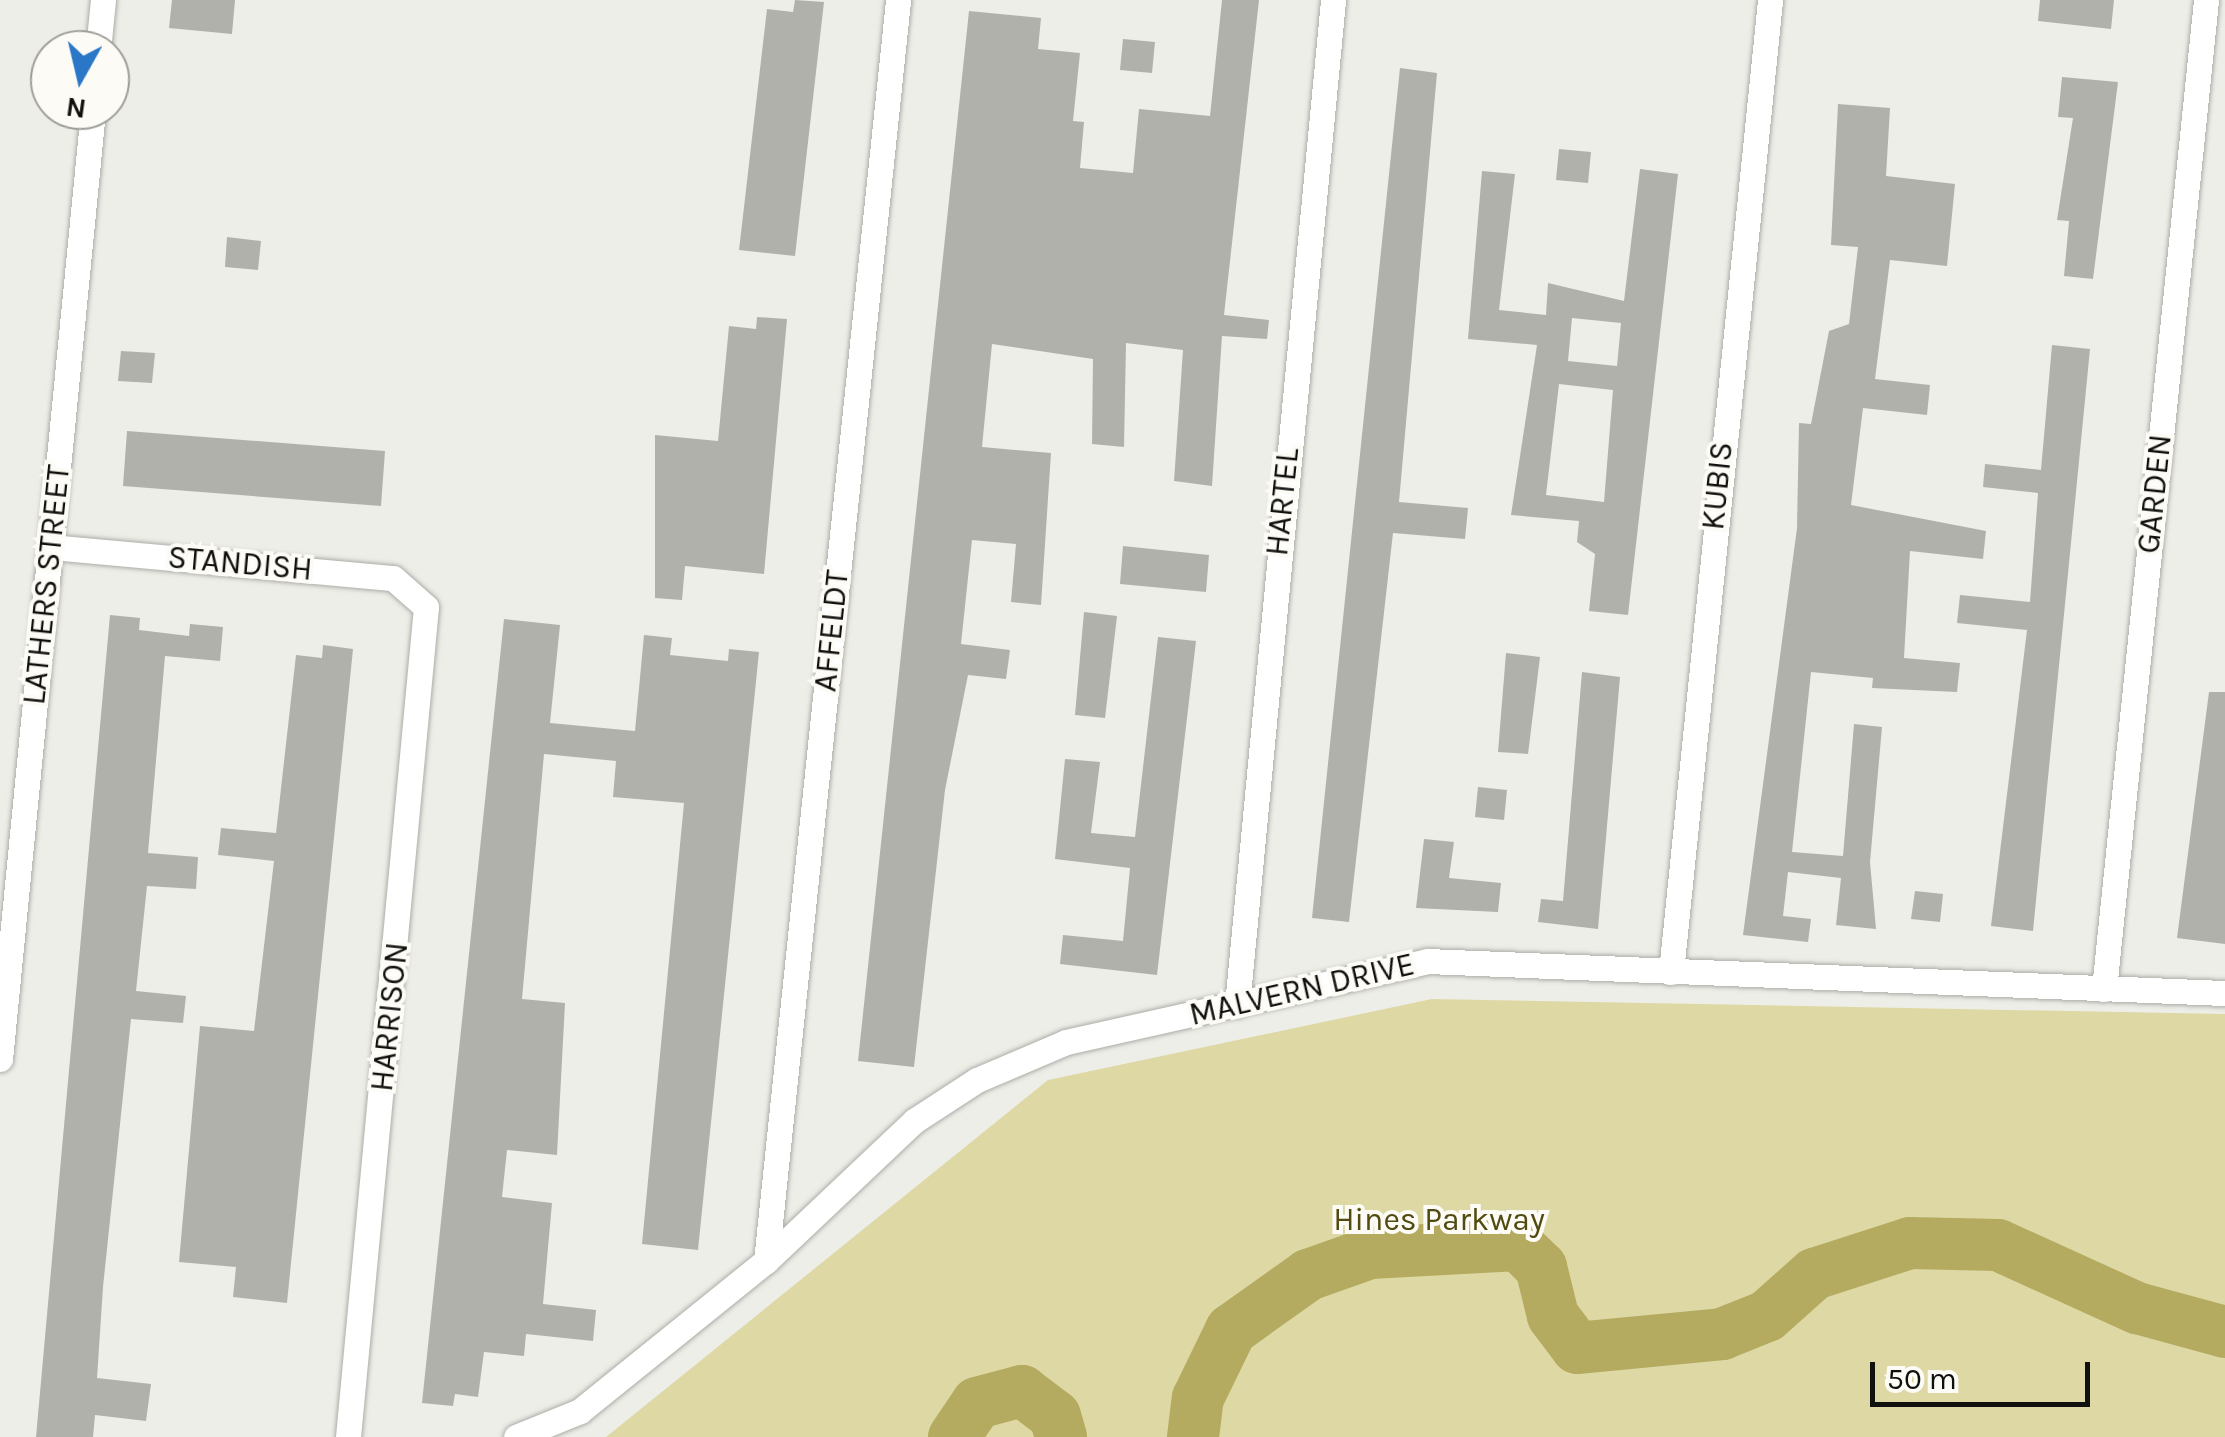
<!DOCTYPE html>
<html>
<head>
<meta charset="utf-8">
<style>
	body { margin:0 }
	#map { position:relative; width:2225px; height:1437px; overflow:hidden; background:#eeeee8; font-family:Karla,sans-serif }
	div>[style] { position:absolute }
	.green>* { inset:0; background:#ded8a4 }
	.river>* { height:52px; margin:-26px; padding:0 26px; transform-origin:26px; border-radius:26px; background:#b4ab60 }
	.building>* { inset:0; background:#b1b1ab }
	.roads { filter:drop-shadow(0 0 2px #adada8) drop-shadow(0 0 2px #adada8) }
	.minor>* { height:25px; margin:-12.5px; padding:0 12.5px; transform-origin:12.5px; border-radius:12.5px; background:#fff }
	span { translate:-50% -50%; white-space:nowrap; text-align:center; line-height:1.15; -webkit-text-stroke:8px #fcfbf6; paint-order:stroke }
	.street-label { font-size:32px; color:#10100e }
	.park-label { font-size:32px; color:#524b11 }
	.north { position:absolute; left:30px; top:30px; width:100px; height:100px; box-sizing:border-box; background:#fcfbf6; border:2px solid #9e9d99; border-radius:50%; rotate:188deg; font-size:28px; font-weight:700; line-height:40px; text-align:center; color:#10100e }
	.north::after { content:''; display:block; margin:auto; width:35px; height:45px; background:#2a77c7; clip-path:polygon(50% 0,100% 100%,50% 72%,0 100%) }
	.scale { position:absolute; left:1870px; top:1362px; width:220px; height:45px; box-sizing:border-box; border:5px solid #10100e; border-top:0; padding-left:12px; font-size:30px; line-height:35px; white-space:nowrap; color:#10100e; -webkit-text-stroke:8px #fcfbf6; paint-order:stroke }
</style>
</head>
<body>
<div id="map">
	<div class="green">
		<div style="clip-path:polygon(1432px 999px,2225px 1014px,2225px 1437px,606px 1437px,1048px 1080px)"></div>
	</div>
	<div class="river">
		<div style="left:954px;top:1437px;width:41px;rotate:-55.9deg"></div>
		<div style="left:977px;top:1403px;width:47px;rotate:-14.9deg"></div>
		<div style="left:1022px;top:1391px;width:41px;rotate:37.1deg"></div>
		<div style="left:1055px;top:1416px;width:22px;rotate:74deg"></div>
		<div style="left:1193px;top:1437px;width:39px;rotate:-83deg"></div>
		<div style="left:1198px;top:1398px;width:76px;rotate:-64.1deg"></div>
		<div style="left:1231px;top:1330px;width:95px;rotate:-35.5deg"></div>
		<div style="left:1308px;top:1275px;width:66px;rotate:-19.5deg"></div>
		<div style="left:1370px;top:1253px;width:148px;rotate:-3.1deg"></div>
		<div style="left:1518px;top:1245px;width:32px;rotate:44deg"></div>
		<div style="left:1541px;top:1267px;width:50px;rotate:76.2deg"></div>
		<div style="left:1553px;top:1316px;width:40px;rotate:53deg"></div>
		<div style="left:1577px;top:1348px;width:146px;rotate:-5.5deg"></div>
		<div style="left:1722px;top:1334px;width:48px;rotate:-21.8deg"></div>
		<div style="left:1767px;top:1316px;width:63px;rotate:-41.8deg"></div>
		<div style="left:1814px;top:1274px;width:101px;rotate:-17.9deg"></div>
		<div style="left:1910px;top:1243px;width:88px;rotate:1.3deg"></div>
		<div style="left:1998px;top:1245px;width:153px;rotate:24.4deg"></div>
		<div style="left:2137px;top:1308px;width:91px;rotate:15.3deg"></div>
	</div>
	<div class="building">
		<div style="clip-path:polygon(172px 0,235px 0,232px 34px,169px 28px)"></div>
		<div style="clip-path:polygon(795px 0,824px 2px,795px 256px,739px 250px,767px 9px,793px 12px)"></div>
		<div style="clip-path:polygon(1222px 0,1259px 0,1224px 315px,1269px 320px,1267px 339px,1222px 336px,1212px 486px,1174px 481px,1183px 350px,1126px 343px,1124px 447px,1092px 444px,1093px 359px,992px 344px,982px 447px,1051px 453px,1041px 605px,1011px 602px,1016px 544px,972px 540px,961px 644px,1010px 650px,1006px 679px,968px 675px,945px 790px,914px 1067px,858px 1061px,969px 11px,1041px 18px,1038px 49px,1080px 53px,1073px 121px,1084px 122px,1080px 168px,1133px 173px,1139px 109px,1210px 116px)"></div>
		<div style="clip-path:polygon(2040px 0,2114px 0,2111px 29px,2038px 21px)"></div>
		<div style="clip-path:polygon(1123px 39px,1155px 42px,1152px 73px,1120px 70px)"></div>
		<div style="clip-path:polygon(1400px 68px,1437px 73px,1399px 502px,1468px 508px,1465px 539px,1393px 533px,1349px 922px,1312px 918px)"></div>
		<div style="clip-path:polygon(2062px 77px,2118px 82px,2093px 279px,2064px 276px,2069px 221px,2057px 220px,2073px 118px,2058px 117px)"></div>
		<div style="clip-path:polygon(1838px 104px,1890px 108px,1886px 176px,1955px 184px,1947px 266px,1890px 260px,1875px 379px,1930px 385px,1927px 415px,1863px 408px,1851px 505px,1986px 531px,1983px 559px,1910px 551px,1904px 658px,1960px 663px,1957px 692px,1872px 688px,1873px 678px,1811px 672px,1792px 852px,1843px 856px,1854px 724px,1882px 727px,1870px 862px,1876px 929px,1836px 925px,1841px 878px,1788px 872px,1783px 916px,1811px 919px,1808px 942px,1743px 935px,1797px 528px,1799px 423px,1811px 424px,1829px 331px,1849px 324px,1858px 247px,1831px 245px)"></div>
		<div style="clip-path:polygon(1559px 149px,1591px 152px,1588px 183px,1556px 180px)"></div>
		<div style="clip-path:polygon(evenodd,1640px 169px,1678px 174px,1628px 615px,1589px 611px,1595px 554px,1577px 542px,1579px 521px,1511px 515px,1537px 345px,1468px 339px,1482px 171px,1515px 174px,1499px 310px,1546px 315px,1548px 283px,1624px 301px,1640px 169px,1572px 318px,1621px 323px,1617px 366px,1568px 361px,1572px 318px,1640px 169px,1559px 384px,1613px 390px,1604px 502px,1546px 495px,1559px 384px)"></div>
		<div style="clip-path:polygon(227px 237px,261px 241px,258px 270px,225px 267px)"></div>
		<div style="clip-path:polygon(757px 317px,787px 319px,764px 574px,685px 566px,682px 600px,655px 598px,655px 435px,718px 441px,729px 326px,756px 329px)"></div>
		<div style="clip-path:polygon(2052px 345px,2090px 349px,2033px 931px,1991px 926px,2027px 630px,1957px 623px,1960px 595px,2030px 602px,2038px 493px,1983px 487px,1985px 464px,2041px 470px)"></div>
		<div style="clip-path:polygon(121px 351px,155px 353px,152px 383px,118px 381px)"></div>
		<div style="clip-path:polygon(127px 431px,385px 451px,381px 506px,123px 486px)"></div>
		<div style="clip-path:polygon(1123px 546px,1209px 555px,1206px 592px,1120px 584px)"></div>
		<div style="clip-path:polygon(1084px 612px,1117px 616px,1105px 718px,1075px 715px)"></div>
		<div style="clip-path:polygon(110px 615px,140px 618px,139px 630px,189px 636px,190px 624px,223px 627px,220px 661px,165px 656px,148px 853px,198px 857px,196px 889px,147px 886px,136px 991px,186px 996px,183px 1023px,131px 1019px,103px 1287px,97px 1378px,151px 1384px,146px 1421px,95px 1415px,93px 1437px,36px 1437px)"></div>
		<div style="clip-path:polygon(504px 619px,560px 625px,550px 723px,635px 731px,644px 635px,672px 638px,670px 655px,728px 661px,729px 649px,759px 652px,698px 1250px,642px 1244px,684px 803px,613px 797px,616px 761px,544px 754px,522px 999px,565px 1003px,557px 1155px,507px 1150px,502px 1197px,552px 1203px,543px 1304px,596px 1310px,593px 1341px,526px 1334px,524px 1356px,484px 1352px,478px 1397px,455px 1394px,453px 1406px,422px 1403px)"></div>
		<div style="clip-path:polygon(1158px 637px,1196px 641px,1157px 975px,1060px 964px,1063px 935px,1123px 941px,1130px 868px,1055px 859px,1065px 759px,1100px 762px,1091px 833px,1135px 837px)"></div>
		<div style="clip-path:polygon(323px 645px,353px 649px,287px 1303px,233px 1297px,236px 1267px,179px 1262px,200px 1026px,254px 1031px,274px 861px,218px 855px,221px 828px,276px 833px,296px 655px,322px 658px)"></div>
		<div style="clip-path:polygon(1506px 653px,1540px 657px,1528px 754px,1498px 752px)"></div>
		<div style="clip-path:polygon(1582px 672px,1620px 677px,1598px 929px,1538px 922px,1541px 899px,1563px 901px)"></div>
		<div style="clip-path:polygon(2209px 692px,2225px 692px,2225px 944px,2177px 938px)"></div>
		<div style="clip-path:polygon(1478px 787px,1507px 790px,1504px 820px,1475px 817px)"></div>
		<div style="clip-path:polygon(1424px 839px,1454px 842px,1449px 878px,1501px 883px,1498px 912px,1416px 908px)"></div>
		<div style="clip-path:polygon(1915px 891px,1943px 894px,1940px 922px,1911px 919px)"></div>
	</div>
	<div class="roads">
		<div class="minor">
			<div style="left:98px;top:50px;width:50px;rotate:-84.3deg"></div>
			<div style="left:51px;top:547px;width:343px;rotate:5.2deg"></div>
			<div style="left:393px;top:578px;width:44px;rotate:41.3deg"></div>
			<div style="left:426px;top:607px;width:834px;rotate:95.37deg"></div>
			<div style="left:1671px;top:972px;width:977px;rotate:-84.18deg"></div>
			<div style="left:2104px;top:989px;width:994px;rotate:-84.11deg"></div>
			<div style="left:1237px;top:1005px;width:1010px;rotate:-84.54deg"></div>
			<div style="left:0;top:1059px;width:954px;rotate:-84.4deg"></div>
			<div style="left:766px;top:1261px;width:1268px;rotate:-84.02deg"></div>
			<div style="left:516px;top:1437px;width:69px;rotate:-22.1deg"></div>
			<div style="left:580px;top:1411px;width:239px;rotate:-38.9deg"></div>
			<div style="left:766px;top:1261px;width:204px;rotate:-43.4deg"></div>
			<div style="left:914px;top:1121px;width:75px;rotate:-33.1deg"></div>
			<div style="left:977px;top:1080px;width:97px;rotate:-23.1deg"></div>
			<div style="left:1066px;top:1042px;width:370px;rotate:-12.6deg"></div>
			<div style="left:1427px;top:961px;width:799px;rotate:2.3deg"></div>
		</div>
	</div>
	<div class="street-label">
		<span style="left:1718px;top:486px;rotate:-84deg">KUBIS</span>
		<span style="left:2155px;top:494px;rotate:-84deg">GARDEN</span>
		<span style="left:1283px;top:502px;rotate:-84deg">HARTEL</span>
		<span style="left:240px;top:564px;rotate:5deg">STANDISH</span>
		<span style="left:47px;top:585px;rotate:-84deg">LATHERS STREET</span>
		<span style="left:832px;top:631px;rotate:-84deg">AFFELDT</span>
		<span style="left:1302px;top:990px;rotate:-13deg">MALVERN DRIVE</span>
		<span style="left:390px;top:1017px;rotate:-84deg">HARRISON</span>
	</div>
	<div class="park-label">
		<span style="left:1439px;top:1220px">Hines Parkway</span>
	</div>
	<div class="north">N</div>
	<div class="scale">50 m</div>
</div>
</body>
</html>
